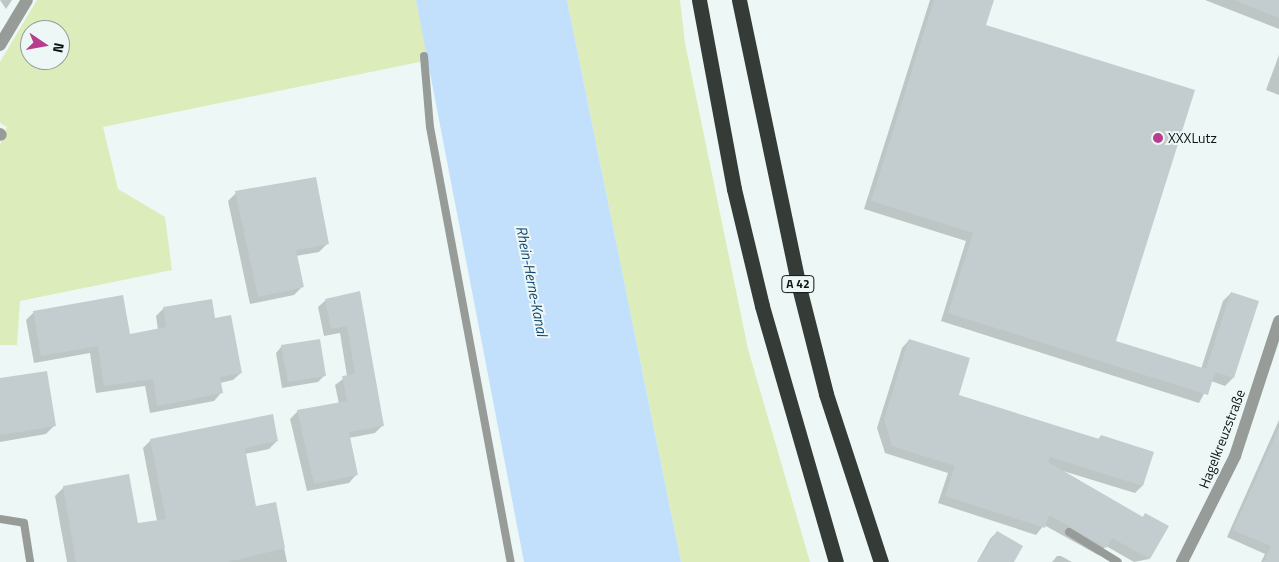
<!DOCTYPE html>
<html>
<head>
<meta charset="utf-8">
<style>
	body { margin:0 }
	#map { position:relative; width:1279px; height:562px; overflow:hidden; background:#edf8f6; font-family:"Titillium Web",sans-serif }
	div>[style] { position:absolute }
	.green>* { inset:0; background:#dcecba }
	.water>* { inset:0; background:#c2dffc }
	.shadow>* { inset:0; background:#0003 }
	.building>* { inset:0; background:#c3cdd0 }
	.lane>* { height:8px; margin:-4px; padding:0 4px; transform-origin:4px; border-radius:4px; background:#989c99 }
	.street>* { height:12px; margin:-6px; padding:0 6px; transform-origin:6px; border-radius:6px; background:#989c99 }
	.highway>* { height:15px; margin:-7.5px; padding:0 7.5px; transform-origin:7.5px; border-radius:7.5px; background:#353b36 }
	.dots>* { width:14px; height:14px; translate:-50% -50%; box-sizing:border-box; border:2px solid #edf8f6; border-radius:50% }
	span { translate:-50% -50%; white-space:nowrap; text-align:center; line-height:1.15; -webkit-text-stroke:4px #edf8f6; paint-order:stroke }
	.shield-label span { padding:1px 4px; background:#edf8f6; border:1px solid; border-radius:4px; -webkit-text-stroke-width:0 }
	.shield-label { font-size:12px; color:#0f1212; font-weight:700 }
	.poi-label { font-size:14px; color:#0f1212 }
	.left { translate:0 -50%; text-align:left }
	.street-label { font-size:14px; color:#0f1212 }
	.water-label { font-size:15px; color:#144873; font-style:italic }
	.north { position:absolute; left:20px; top:20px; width:50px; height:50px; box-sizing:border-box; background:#edf8f6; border:1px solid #949c9b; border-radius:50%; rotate:102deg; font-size:14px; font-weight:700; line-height:20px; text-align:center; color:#0f1212 }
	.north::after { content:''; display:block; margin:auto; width:18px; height:22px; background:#b83d8f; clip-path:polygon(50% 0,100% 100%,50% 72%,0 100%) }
</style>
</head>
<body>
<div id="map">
	<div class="green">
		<div style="clip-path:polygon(evenodd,37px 0,416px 0,429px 60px,103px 127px,118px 189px,165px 217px,172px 270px,20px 301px,17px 345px,0 345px,0 145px,7px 127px,0 123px,0 62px,37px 0,30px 30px,60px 30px,60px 60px,30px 60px,30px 30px)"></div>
		<div style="clip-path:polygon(567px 0,680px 0,685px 43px,748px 349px,810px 562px,681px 562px)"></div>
	</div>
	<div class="water">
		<div style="clip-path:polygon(416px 0,567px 0,681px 562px,524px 562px)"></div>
	</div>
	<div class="shadow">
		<div style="clip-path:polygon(0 0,12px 0,6px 9px)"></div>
		<div style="clip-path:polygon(930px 0,993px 0,985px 25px,1114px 342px,1201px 369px,1223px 301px,1231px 293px,1257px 302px,1233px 378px,1225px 386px,1211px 381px,1199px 403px,941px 321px,966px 241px,864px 209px)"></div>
		<div style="clip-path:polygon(1205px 0,1279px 0,1279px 29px)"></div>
		<div style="clip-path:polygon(1279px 55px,1279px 95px,1266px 90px)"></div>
		<div style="clip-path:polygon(236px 193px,327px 244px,319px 252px,296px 256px,302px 287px,294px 295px,250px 304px,228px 201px)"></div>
		<div style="clip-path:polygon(359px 293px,383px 425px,375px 433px,349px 438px,356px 475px,349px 483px,307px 491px,290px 419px,298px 411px,339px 404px,335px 385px,347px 376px,340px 333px,324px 336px,318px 307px,326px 300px)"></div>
		<div style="clip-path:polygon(164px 308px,214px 320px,241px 373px,233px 380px,220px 383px,221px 393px,214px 401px,150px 413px,145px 386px,96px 393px,90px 353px,34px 363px,26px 320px,34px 312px,129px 335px,158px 330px,156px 316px)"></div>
		<div style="clip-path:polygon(909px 340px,957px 396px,1097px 440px,1101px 436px,1153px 452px,1142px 486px,1135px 493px,1063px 471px,1142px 518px,1145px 514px,1167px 527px,1149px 559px,1134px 562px,1106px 546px,1098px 555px,1044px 525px,1036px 535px,938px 503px,948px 473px,885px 453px,877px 428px,902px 348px)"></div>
		<div style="clip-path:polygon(282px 346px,325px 375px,318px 382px,282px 388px,276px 353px)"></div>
		<div style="clip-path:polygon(0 379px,54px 426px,46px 434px,0 442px)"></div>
		<div style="clip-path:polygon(1279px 420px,1279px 562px,1261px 562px,1265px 554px,1227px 537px)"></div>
		<div style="clip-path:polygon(151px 440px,277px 441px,269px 449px,245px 454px,255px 507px,275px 503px,287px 562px,67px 562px,55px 496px,64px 487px,137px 525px,157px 521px,143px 448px)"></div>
		<div style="clip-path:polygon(997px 532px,1012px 562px,977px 562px,990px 539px)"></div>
		<div style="clip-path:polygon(1057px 556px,1061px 556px,1072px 562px,1052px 562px)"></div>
	</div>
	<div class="building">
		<div style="clip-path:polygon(934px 0,994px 0,986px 25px,1195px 90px,1116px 341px,1206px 369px,1231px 292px,1259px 301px,1234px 378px,1215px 372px,1208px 395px,948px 313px,973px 233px,871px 201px)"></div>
		<div style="clip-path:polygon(1279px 0,1279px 18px,1236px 1px,1236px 0)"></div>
		<div style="clip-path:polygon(316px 177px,329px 244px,296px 250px,304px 287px,258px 297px,235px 191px)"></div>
		<div style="clip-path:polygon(360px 291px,384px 426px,349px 432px,358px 475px,314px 484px,297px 410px,347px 401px,342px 376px,355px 374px,347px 326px,331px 329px,325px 299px)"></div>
		<div style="clip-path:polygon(123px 295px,130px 334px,166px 327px,163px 307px,212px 299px,215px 318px,231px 315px,242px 373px,220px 377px,223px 393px,157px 406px,153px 379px,104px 386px,98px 346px,41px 356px,33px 311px)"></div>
		<div style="clip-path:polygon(320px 339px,326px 376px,288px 382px,281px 345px)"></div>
		<div style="clip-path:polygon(909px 339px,970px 358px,959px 395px,1099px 439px,1101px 435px,1154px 452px,1143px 486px,1050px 457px,1048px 462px,1143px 517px,1145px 513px,1169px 526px,1150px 559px,1112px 538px,1106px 548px,1049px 515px,1045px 528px,945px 496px,955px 466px,892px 446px,884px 419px)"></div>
		<div style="clip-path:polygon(47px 371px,56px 426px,0 435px,0 378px)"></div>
		<div style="clip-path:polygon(273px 414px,278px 441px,245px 448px,256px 506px,276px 502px,285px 548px,228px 562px,76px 562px,63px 486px,129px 474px,138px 523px,166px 519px,150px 439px)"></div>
		<div style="clip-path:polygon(1279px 428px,1279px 562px,1264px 562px,1271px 546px,1233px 530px)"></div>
		<div style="clip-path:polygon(997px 531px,1023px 546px,1014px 562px,978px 562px)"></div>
	</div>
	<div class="lane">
		<div style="left:424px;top:56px;width:71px;rotate:85.2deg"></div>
		<div style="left:430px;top:127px;width:442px;rotate:79.5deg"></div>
		<div style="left:0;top:519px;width:24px;rotate:9deg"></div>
		<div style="left:24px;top:523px;width:39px;rotate:81deg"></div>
		<div style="left:1069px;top:532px;width:57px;rotate:31.5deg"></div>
	</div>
	<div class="street">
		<div style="left:0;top:45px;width:52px;rotate:-59deg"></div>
		<div style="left:0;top:134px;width:1px;rotate:45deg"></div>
		<div style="left:1182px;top:562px;width:119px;rotate:-63.4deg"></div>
		<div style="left:1235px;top:456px;width:142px;rotate:-71.9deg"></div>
	</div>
	<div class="highway">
		<div style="left:699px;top:0;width:192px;rotate:79.5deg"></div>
		<div style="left:734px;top:189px;width:120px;rotate:76.5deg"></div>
		<div style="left:762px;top:306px;width:266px;rotate:73.9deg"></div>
		<div style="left:739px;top:0;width:293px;rotate:78.2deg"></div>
		<div style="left:799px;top:287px;width:110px;rotate:75.8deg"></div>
		<div style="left:826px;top:394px;width:177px;rotate:71.9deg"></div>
	</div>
	<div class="dots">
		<div style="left:1158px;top:138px;background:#b83d8f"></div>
	</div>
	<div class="shield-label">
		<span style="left:798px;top:284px">A 42</span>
	</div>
	<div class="poi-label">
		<span class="left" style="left:1168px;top:138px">XXXLutz</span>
	</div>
	<div class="street-label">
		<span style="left:1222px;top:439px;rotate:-69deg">Hagelkreuzstraße</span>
	</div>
	<div class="water-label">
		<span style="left:532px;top:281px;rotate:79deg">Rhein-Herne-Kanal</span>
	</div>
	<div class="north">N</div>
</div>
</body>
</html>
